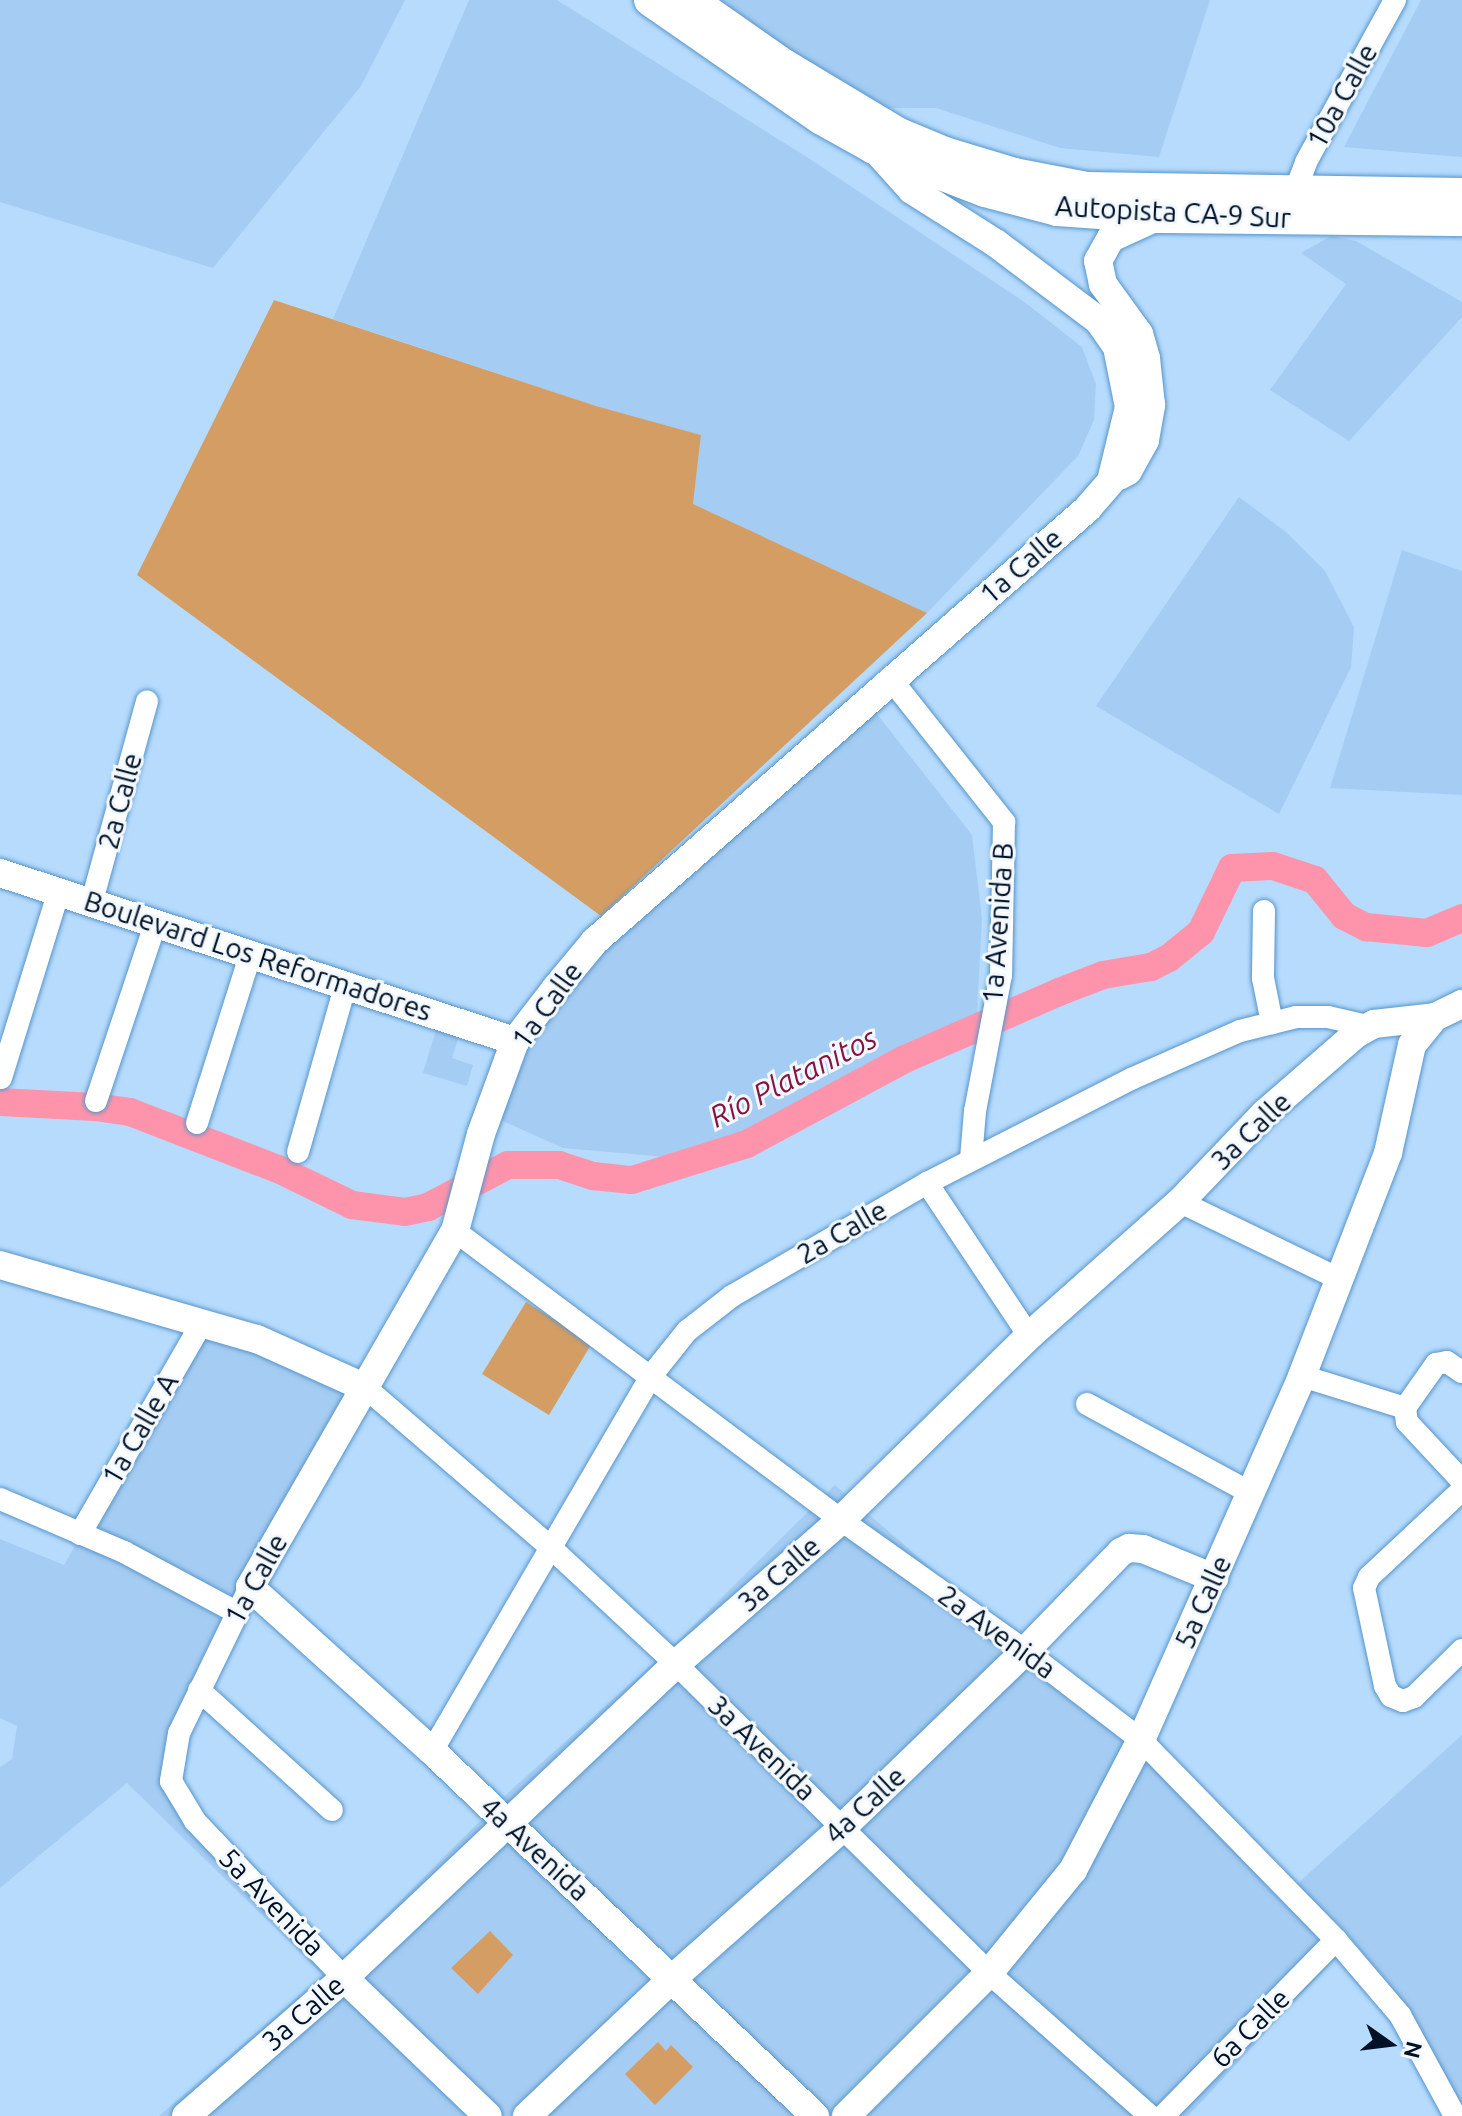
<!DOCTYPE html>
<html>
<head>
<meta charset="utf-8">
<style>
	body { margin:0 }
	#map { position:relative; width:1462px; height:2116px; overflow:hidden; background:#b6dbfd; font-family:Ubuntu,sans-serif }
	div>[style] { position:absolute }
	.built>* { inset:0; background:#a5ccf2 }
	.green>* { inset:0; background:#d49d64 }
	.river>* { height:28px; margin:-14px; padding:0 14px; transform-origin:14px; border-radius:14px; background:#fd94ab }
	.roads { filter:drop-shadow(0 0 2px #5795ca) drop-shadow(0 0 2px #5795ca) }
	.minor>* { height:22px; margin:-11px; padding:0 11px; transform-origin:11px; border-radius:11px; background:#fff }
	.major>* { height:28px; margin:-14px; padding:0 14px; transform-origin:14px; border-radius:14px; background:#fff }
	.highway>* { height:32px; margin:-16px; padding:0 16px; transform-origin:16px; border-radius:16px; background:#fff }
	span { translate:-50% -50%; white-space:nowrap; text-align:center; line-height:1.15; -webkit-text-stroke:6px #f2f8fe; paint-order:stroke }
	.street-label { font-size:28px; color:#001125 }
	.water-label { font-size:30px; color:#89133e; font-style:italic }
	.north { position:absolute; left:1350px; top:2004px; width:80px; height:80px; -webkit-text-stroke:6px #f2f8fe; paint-order:stroke; rotate:104deg; font-size:22px; font-weight:700; line-height:32px; text-align:center; color:#001125 }
	.north::after { content:''; display:block; margin:auto; width:28px; height:36px; background:#001125; clip-path:polygon(50% 0,100% 100%,50% 72%,0 100%) }
</style>
</head>
<body>
<div id="map">
	<div class="built">
		<div style="clip-path:polygon(0 0,405px 0,361px 86px,213px 268px,0 202px)"></div>
		<div style="clip-path:polygon(469px 0,557px 0,813px 161px,1023px 301px,1082px 347px,1096px 384px,1094px 420px,1078px 456px,927px 613px,693px 504px,701px 435px,596px 406px,333px 319px)"></div>
		<div style="clip-path:polygon(712px 0,1210px 0,1159px 157px,1060px 148px,936px 108px,882px 108px)"></div>
		<div style="clip-path:polygon(1421px 0,1462px 0,1462px 157px,1344px 147px)"></div>
		<div style="clip-path:polygon(1331px 236px,1356px 241px,1462px 302px,1462px 317px,1349px 441px,1270px 390px,1346px 284px,1301px 253px)"></div>
		<div style="clip-path:polygon(1239px 497px,1286px 532px,1325px 571px,1354px 627px,1351px 667px,1279px 814px,1096px 706px)"></div>
		<div style="clip-path:polygon(1402px 550px,1462px 571px,1462px 795px,1330px 788px)"></div>
		<div style="clip-path:polygon(870px 705px,972px 835px,982px 919px,976px 1030px,809px 1126px,689px 1159px,563px 1148px,485px 1113px,505px 1059px,600px 948px)"></div>
		<div style="clip-path:polygon(436px 1029px,459px 1036px,452px 1058px,473px 1065px,467px 1086px,423px 1073px)"></div>
		<div style="clip-path:polygon(209px 1310px,350px 1386px,366px 1376px,231px 1599px,203px 1655px,171px 1738px,177px 1803px,341px 1960px,511px 1790px,676px 1643px,835px 1485px,1140px 1749px,1340px 1953px,1188px 2116px,159px 2116px,323px 1975px,127px 1783px,0 1888px,0 1767px,12px 1759px,17px 1726px,0 1718px,0 1539px,64px 1565px)"></div>
		<div style="clip-path:polygon(1462px 1735px,1462px 2110px,1396px 1992px,1341px 1927px,1297px 1884px)"></div>
	</div>
	<div class="green">
		<div style="clip-path:polygon(274px 300px,596px 406px,701px 435px,693px 504px,927px 613px,601px 916px,137px 575px)"></div>
		<div style="clip-path:polygon(526px 1302px,592px 1343px,549px 1415px,482px 1374px)"></div>
		<div style="clip-path:polygon(490px 1931px,513px 1955px,478px 1994px,451px 1968px)"></div>
		<div style="clip-path:polygon(658px 2042px,666px 2051px,671px 2045px,693px 2067px,655px 2105px,625px 2074px)"></div>
	</div>
	<div class="river">
		<div style="left:0;top:1102px;width:95px;rotate:3deg"></div>
		<div style="left:95px;top:1107px;width:35px;rotate:8deg"></div>
		<div style="left:130px;top:1112px;width:159px;rotate:21.1deg"></div>
		<div style="left:278px;top:1169px;width:82px;rotate:25.9deg"></div>
		<div style="left:352px;top:1205px;width:53px;rotate:7.5deg"></div>
		<div style="left:405px;top:1212px;width:24px;rotate:-12deg"></div>
		<div style="left:428px;top:1207px;width:90px;rotate:-27.7deg"></div>
		<div style="left:508px;top:1165px;width:51px"></div>
		<div style="left:559px;top:1165px;width:36px;rotate:18deg"></div>
		<div style="left:593px;top:1176px;width:39px;rotate:6deg"></div>
		<div style="left:632px;top:1180px;width:121px;rotate:-17.4deg"></div>
		<div style="left:747px;top:1144px;width:179px;rotate:-28.3deg"></div>
		<div style="left:905px;top:1059px;width:168px;rotate:-23.5deg"></div>
		<div style="left:1059px;top:992px;width:47px;rotate:-21.1deg"></div>
		<div style="left:1103px;top:975px;width:49px;rotate:-9.5deg"></div>
		<div style="left:1151px;top:967px;width:20px;rotate:-27deg"></div>
		<div style="left:1169px;top:958px;width:41px;rotate:-39.1deg"></div>
		<div style="left:1201px;top:932px;width:71px;rotate:-64.2deg"></div>
		<div style="left:1232px;top:868px;width:41px;rotate:-2.8deg"></div>
		<div style="left:1273px;top:866px;width:44px;rotate:18.4deg"></div>
		<div style="left:1315px;top:880px;width:46px;rotate:51.1deg"></div>
		<div style="left:1344px;top:916px;width:25px;rotate:27deg"></div>
		<div style="left:1366px;top:927px;width:61px;rotate:5.6deg"></div>
		<div style="left:1427px;top:933px;width:38px;rotate:-23deg"></div>
	</div>
	<div class="roads">
		<div class="minor">
			<div style="left:1294px;top:194px;width:34px;rotate:-69deg"></div>
			<div style="left:1306px;top:162px;width:185px;rotate:-61.2deg"></div>
			<div style="left:890px;top:678px;width:184px;rotate:51.6deg"></div>
			<div style="left:1004px;top:822px;width:153px;rotate:91.1deg"></div>
			<div style="left:1001px;top:975px;width:138px;rotate:100.8deg"></div>
			<div style="left:975px;top:1111px;width:48px;rotate:94.8deg"></div>
			<div style="left:92px;top:901px;width:207px;rotate:-74.6deg"></div>
			<div style="left:1264px;top:911px;width:67px;rotate:90.9deg"></div>
			<div style="left:1263px;top:978px;width:46px;rotate:78.7deg"></div>
			<div style="left:1px;top:1078px;width:196px;rotate:-72.8deg"></div>
			<div style="left:96px;top:1101px;width:189px;rotate:-71.5deg"></div>
			<div style="left:197px;top:1123px;width:178px;rotate:-72.4deg"></div>
			<div style="left:298px;top:1152px;width:175px;rotate:-74.1deg"></div>
			<div style="left:927px;top:1183px;width:184px;rotate:56.3deg"></div>
			<div style="left:1180px;top:1202px;width:179px;rotate:25.8deg"></div>
			<div style="left:455px;top:1231px;width:482px;rotate:36.8deg"></div>
			<div style="left:841px;top:1520px;width:226px;rotate:35.4deg"></div>
			<div style="left:1025px;top:1651px;width:146px;rotate:37.5deg"></div>
			<div style="left:1141px;top:1740px;width:279px;rotate:45.7deg"></div>
			<div style="left:1336px;top:1940px;width:99px;rotate:49.5deg"></div>
			<div style="left:1400px;top:2015px;width:115px;rotate:61.4deg"></div>
			<div style="left:1302px;top:1376px;width:108px;rotate:17.3deg"></div>
			<div style="left:366px;top:1388px;width:242px;rotate:40.8deg"></div>
			<div style="left:549px;top:1546px;width:173px;rotate:42.9deg"></div>
			<div style="left:676px;top:1664px;width:440px;rotate:44.6deg"></div>
			<div style="left:989px;top:1973px;width:215px;rotate:41.6deg"></div>
			<div style="left:1087px;top:1404px;width:187px;rotate:28.5deg"></div>
			<div style="left:1405px;top:1408px;width:14px;rotate:82deg"></div>
			<div style="left:1407px;top:1422px;width:81px;rotate:47deg"></div>
			<div style="left:1405px;top:1408px;width:54px;rotate:-54.8deg"></div>
			<div style="left:1436px;top:1364px;width:11px;rotate:-10deg"></div>
			<div style="left:1447px;top:1362px;width:18px;rotate:34deg"></div>
			<div style="left:1462px;top:1490px;width:127px;rotate:136.9deg"></div>
			<div style="left:1369px;top:1577px;width:12px;rotate:114deg"></div>
			<div style="left:1364px;top:1588px;width:100px;rotate:77.9deg"></div>
			<div style="left:1385px;top:1686px;width:12px;rotate:59deg"></div>
			<div style="left:1391px;top:1696px;width:13px;rotate:23deg"></div>
			<div style="left:1403px;top:1701px;width:12px;rotate:-20deg"></div>
			<div style="left:1414px;top:1697px;width:67px;rotate:-44.4deg"></div>
			<div style="left:0;top:1499px;width:135px;rotate:23.1deg"></div>
			<div style="left:124px;top:1552px;width:127px;rotate:28.2deg"></div>
			<div style="left:80px;top:1534px;width:244px;rotate:-60deg"></div>
			<div style="left:250px;top:1587px;width:162px;rotate:115.9deg"></div>
			<div style="left:179px;top:1733px;width:49px;rotate:99.5deg"></div>
			<div style="left:171px;top:1781px;width:47px;rotate:59deg"></div>
			<div style="left:195px;top:1821px;width:216px;rotate:46.5deg"></div>
			<div style="left:199px;top:1690px;width:179px;rotate:42.1deg"></div>
			<div style="left:432px;top:1751px;width:434px;rotate:-59.7deg"></div>
			<div style="left:651px;top:1376px;width:58px;rotate:-51.3deg"></div>
			<div style="left:687px;top:1331px;width:57px;rotate:-37.9deg"></div>
			<div style="left:732px;top:1296px;width:225px;rotate:-30.1deg"></div>
			<div style="left:927px;top:1183px;width:229px;rotate:-27deg"></div>
			<div style="left:1131px;top:1079px;width:119px;rotate:-23.8deg"></div>
			<div style="left:1240px;top:1031px;width:58px;rotate:-14deg"></div>
			<div style="left:1296px;top:1017px;width:32px"></div>
			<div style="left:1328px;top:1017px;width:39px;rotate:13deg"></div>
			<div style="left:1163px;top:2116px;width:247px;rotate:-45.5deg"></div>
		</div>
		<div class="major">
			<div style="left:1119px;top:476px;width:10px;rotate:-29deg"></div>
			<div style="left:1128px;top:471px;width:35px;rotate:-61deg"></div>
			<div style="left:1145px;top:440px;width:36px;rotate:-80deg"></div>
			<div style="left:1151px;top:405px;width:47px;rotate:-96.1deg"></div>
			<div style="left:1146px;top:358px;width:25px;rotate:-106deg"></div>
			<div style="left:1139px;top:334px;width:62px;rotate:-125.8deg"></div>
			<div style="left:1103px;top:284px;width:24px;rotate:-102deg"></div>
			<div style="left:1098px;top:261px;width:26px;rotate:-61deg"></div>
			<div style="left:1111px;top:238px;width:51px;rotate:-24.5deg"></div>
			<div style="left:0;top:873px;width:542px;rotate:18.07deg"></div>
			<div style="left:0;top:1265px;width:267px;rotate:16.1deg"></div>
			<div style="left:257px;top:1339px;width:120px;rotate:24.2deg"></div>
			<div style="left:344px;top:1978px;width:199px;rotate:43.8deg"></div>
			<div style="left:186px;top:2116px;width:210px;rotate:-41.1deg"></div>
			<div style="left:344px;top:1978px;width:457px;rotate:-43.4deg"></div>
			<div style="left:676px;top:1664px;width:219px;rotate:-41.1deg"></div>
			<div style="left:841px;top:1520px;width:263px;rotate:-44.4deg"></div>
			<div style="left:1029px;top:1336px;width:202px;rotate:-41.6deg"></div>
			<div style="left:1180px;top:1202px;width:122px;rotate:-46.3deg"></div>
			<div style="left:1264px;top:1114px;width:122px;rotate:-41deg"></div>
			<div style="left:1356px;top:1034px;width:21px;rotate:-29deg"></div>
			<div style="left:1374px;top:1024px;width:61px;rotate:-6.5deg"></div>
			<div style="left:1435px;top:1017px;width:30px;rotate:-26deg"></div>
			<div style="left:527px;top:2116px;width:199px;rotate:-43.4deg"></div>
			<div style="left:672px;top:1979px;width:229px;rotate:-41.6deg"></div>
			<div style="left:843px;top:1827px;width:253px;rotate:-44deg"></div>
			<div style="left:1025px;top:1651px;width:138px;rotate:-45.9deg"></div>
			<div style="left:1121px;top:1552px;width:9px;rotate:-27deg"></div>
			<div style="left:1129px;top:1548px;width:14px;rotate:4deg"></div>
			<div style="left:1143px;top:1549px;width:77px;rotate:22.2deg"></div>
			<div style="left:815px;top:2116px;width:529px;rotate:-136.38deg"></div>
			<div style="left:432px;top:1751px;width:245px;rotate:-138deg"></div>
			<div style="left:250px;top:1587px;width:411px;rotate:-60.1deg"></div>
			<div style="left:455px;top:1231px;width:100px;rotate:-75deg"></div>
			<div style="left:481px;top:1134px;width:99px;rotate:-69.9deg"></div>
			<div style="left:515px;top:1041px;width:67px;rotate:-52.3deg"></div>
			<div style="left:556px;top:988px;width:61px;rotate:-50.3deg"></div>
			<div style="left:595px;top:941px;width:655px;rotate:-41.28deg"></div>
			<div style="left:1087px;top:509px;width:37px;rotate:-49deg"></div>
			<div style="left:1111px;top:481px;width:76px;rotate:-76.3deg"></div>
			<div style="left:1129px;top:407px;width:61px;rotate:-101.3deg"></div>
			<div style="left:1117px;top:347px;width:32px;rotate:-125deg"></div>
			<div style="left:1099px;top:321px;width:128px;rotate:-143deg"></div>
			<div style="left:997px;top:244px;width:101px;rotate:-147.6deg"></div>
			<div style="left:912px;top:190px;width:57px;rotate:-132.1deg"></div>
			<div style="left:846px;top:2116px;width:202px;rotate:-45deg"></div>
			<div style="left:989px;top:1973px;width:133px;rotate:-50.8deg"></div>
			<div style="left:1073px;top:1870px;width:147px;rotate:-62.4deg"></div>
			<div style="left:1141px;top:1740px;width:398px;rotate:-66.1deg"></div>
			<div style="left:1302px;top:1376px;width:239px;rotate:-68.9deg"></div>
			<div style="left:1388px;top:1153px;width:111px;rotate:-77.5deg"></div>
			<div style="left:1412px;top:1045px;width:36px;rotate:-51deg"></div>
		</div>
		<div class="highway">
			<div style="left:650px;top:0;width:209px;rotate:34.7deg"></div>
			<div style="left:822px;top:119px;width:60px;rotate:29.1deg"></div>
			<div style="left:874px;top:148px;width:119px;rotate:21.2deg"></div>
			<div style="left:985px;top:191px;width:74px;rotate:14.8deg"></div>
			<div style="left:1057px;top:210px;width:100px;rotate:4deg"></div>
			<div style="left:1157px;top:217px;width:305px;rotate:0.6deg"></div>
			<div style="left:691px;top:0;width:113px;rotate:35deg"></div>
			<div style="left:784px;top:65px;width:132px;rotate:31deg"></div>
			<div style="left:897px;top:133px;width:52px;rotate:22.6deg"></div>
			<div style="left:945px;top:153px;width:72px;rotate:16.9deg"></div>
			<div style="left:1014px;top:174px;width:74px;rotate:10.9deg"></div>
			<div style="left:1087px;top:188px;width:375px;rotate:0.9deg"></div>
		</div>
	</div>
	<div class="street-label">
		<span style="left:1342px;top:96px;rotate:-61deg">10a Calle</span>
		<span style="left:1173px;top:212px;rotate:3deg">Autopista CA-9 Sur</span>
		<span style="left:1021px;top:566px;rotate:-41deg">1a Calle</span>
		<span style="left:120px;top:801px;rotate:-75deg">2a Calle</span>
		<span style="left:998px;top:923px;rotate:-86deg">1a Avenida B</span>
		<span style="left:258px;top:956px;rotate:18deg">Boulevard Los Reformadores</span>
		<span style="left:547px;top:1005px;rotate:-54deg">1a Calle</span>
		<span style="left:1251px;top:1131px;rotate:-44deg">3a Calle</span>
		<span style="left:842px;top:1232px;rotate:-30deg">2a Calle</span>
		<span style="left:140px;top:1429px;rotate:-60deg">1a Calle A</span>
		<span style="left:779px;top:1574px;rotate:-41deg">3a Calle</span>
		<span style="left:256px;top:1579px;rotate:-61deg">1a Calle</span>
		<span style="left:1203px;top:1602px;rotate:-66deg">5a Calle</span>
		<span style="left:997px;top:1632px;rotate:36deg">2a Avenida</span>
		<span style="left:762px;top:1748px;rotate:44deg">3a Avenida</span>
		<span style="left:865px;top:1805px;rotate:-43deg">4a Calle</span>
		<span style="left:535px;top:1849px;rotate:43deg">4a Avenida</span>
		<span style="left:272px;top:1902px;rotate:46deg">5a Avenida</span>
		<span style="left:303px;top:2013px;rotate:-41deg">3a Calle</span>
		<span style="left:1250px;top:2028px;rotate:-45deg">6a Calle</span>
	</div>
	<div class="water-label">
		<span style="left:793px;top:1077px;rotate:-27deg">Río Platanitos</span>
	</div>
	<div class="north">N</div>
</div>
</body>
</html>
